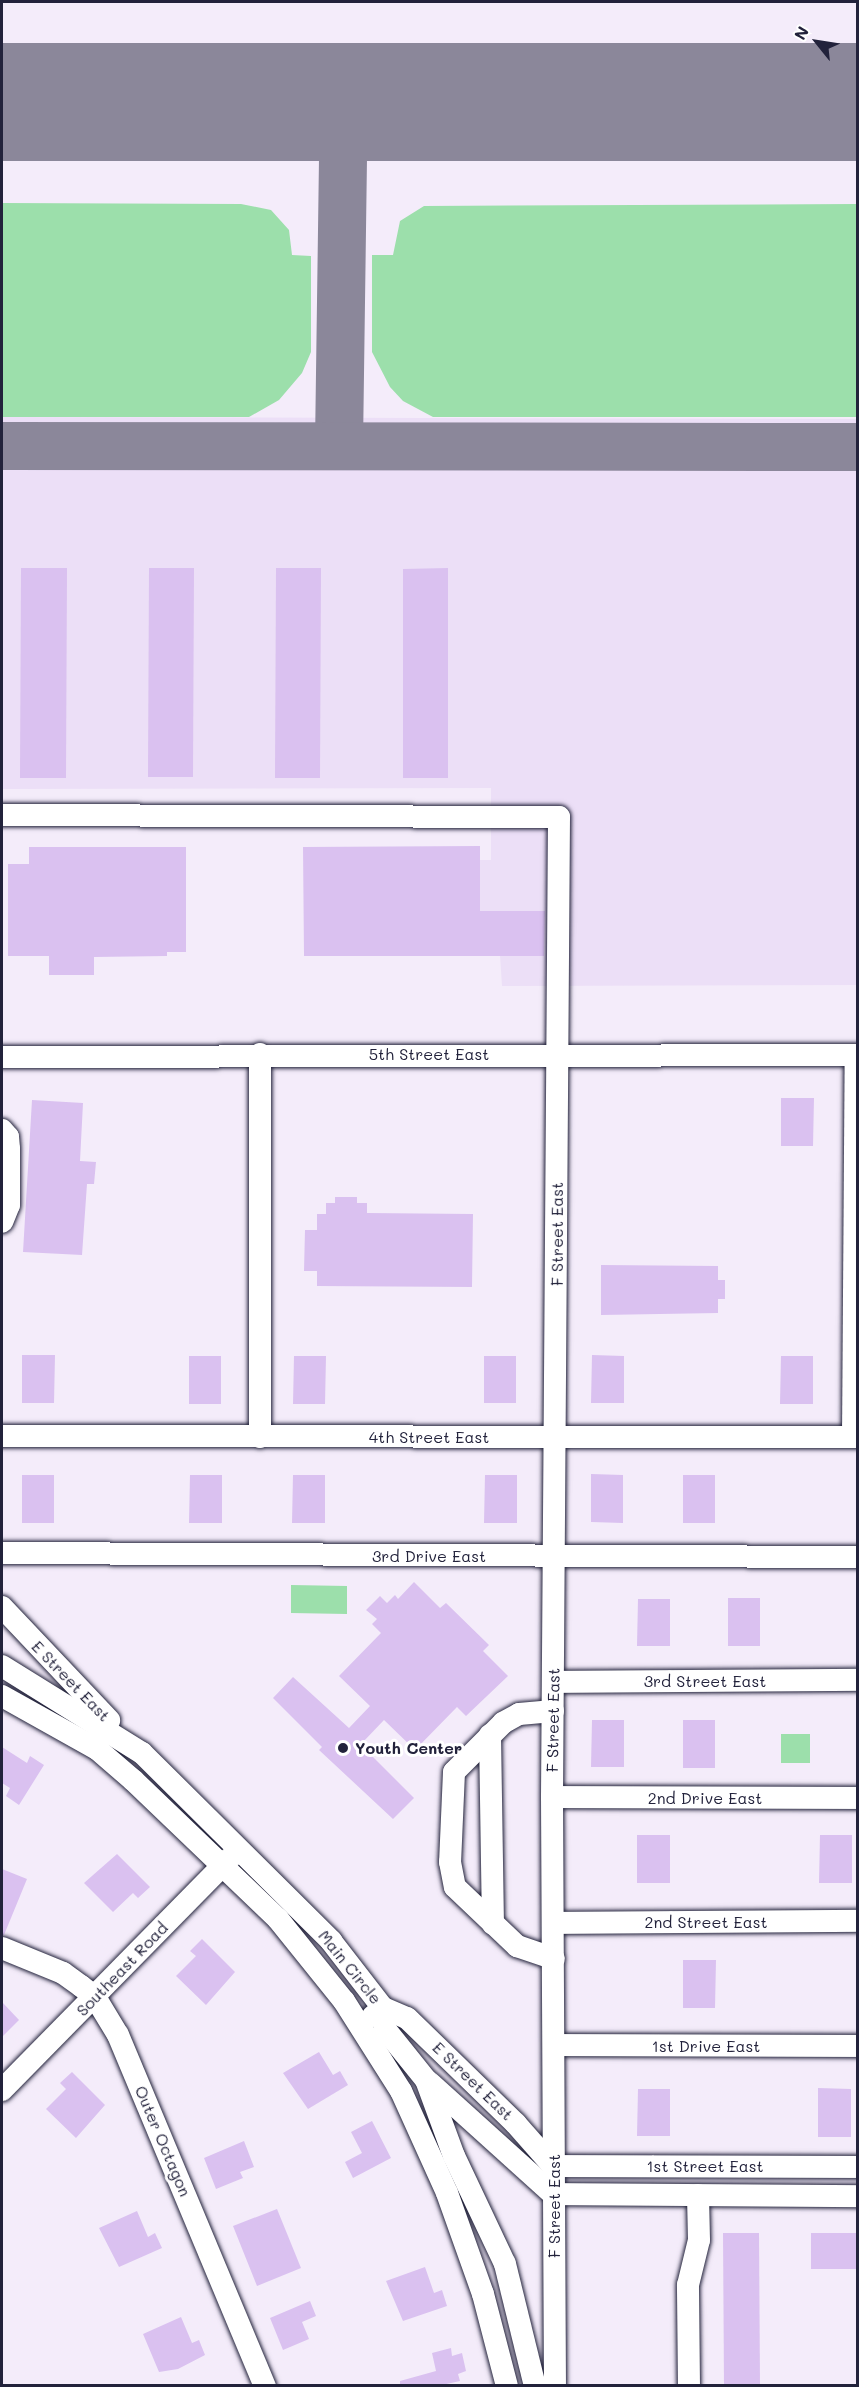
<!DOCTYPE html>
<html>
<head>
<meta charset="utf-8">
<style>
	body { margin:0 }
	#map { position:relative; width:859px; height:2387px; overflow:hidden; background:#f4ecfa; font-family:Mali,sans-serif }
	div>[style] { position:absolute }
	.built>* { inset:0; background:#ecdff7 }
	.green>* { inset:0; background:#9cdfab }
	.taxiway>* { height:48px; margin:-24px; padding:0 24px; transform-origin:24px; border-radius:24px; background:#8b879a }
	.runway>* { height:118px; margin:-59px; padding:0 59px; transform-origin:59px; border-radius:59px; background:#8b879a }
	.building>* { inset:0; background:#dac1f0 }
	.roads { filter:drop-shadow(0 0 2px #22223b) drop-shadow(0 0 2px #22223b) }
	.minor>* { height:22px; margin:-11px; padding:0 11px; transform-origin:11px; border-radius:11px; background:#fff }
	.dots>* { width:16px; height:16px; translate:-50% -50%; box-sizing:border-box; border:3px solid #fff; border-radius:50% }
	span { translate:-50% -50%; white-space:nowrap; text-align:center; line-height:1.15; -webkit-text-stroke:6px #fff; paint-order:stroke }
	.street-label { font-size:16px; color:#22223b }
	.poi-label { font-size:16px; color:#22223b; font-weight:700 }
	.left { translate:0 -50%; text-align:left }
	.frame { position:absolute; inset:0; border:3px solid #22223b; pointer-events:none }
	.north { position:absolute; left:787px; top:12px; width:60px; height:60px; -webkit-text-stroke:4px #fff; paint-order:stroke; rotate:300deg; font-size:16px; font-weight:700; line-height:24px; text-align:center; color:#22223b }
	.north::after { content:''; display:block; margin:auto; width:21px; height:27px; background:#22223b; clip-path:polygon(50% 0,100% 100%,50% 72%,0 100%) }
</style>
</head>
<body>
<div id="map">
	<div class="built">
		<div style="clip-path:polygon(2px 417px,857px 419px,857px 985px,502px 986px,500px 955px,480px 955px,480px 860px,491px 860px,491px 788px,2px 789px)"></div>
	</div>
	<div class="green">
		<div style="clip-path:polygon(2px 203px,241px 204px,271px 210px,289px 230px,292px 255px,311px 256px,311px 352px,302px 373px,279px 400px,249px 417px,2px 417px)"></div>
		<div style="clip-path:polygon(857px 204px,857px 417px,433px 417px,403px 401px,390px 387px,372px 352px,372px 255px,393px 255px,400px 221px,424px 206px)"></div>
		<div style="clip-path:polygon(291px 1585px,347px 1586px,347px 1614px,291px 1613px)"></div>
		<div style="clip-path:polygon(781px 1734px,810px 1734px,810px 1763px,781px 1763px)"></div>
	</div>
	<div class="taxiway">
		<div style="left:339px;top:445px;width:343px;rotate:-89.2deg"></div>
		<div style="left:2px;top:446px;width:856px;rotate:0.07deg"></div>
	</div>
	<div class="runway">
		<div style="left:2px;top:102px;width:856px"></div>
	</div>
	<div class="building">
		<div style="clip-path:polygon(21px 568px,67px 568px,66px 778px,20px 778px)"></div>
		<div style="clip-path:polygon(149px 568px,194px 568px,193px 777px,148px 777px)"></div>
		<div style="clip-path:polygon(276px 568px,321px 568px,320px 778px,275px 778px)"></div>
		<div style="clip-path:polygon(448px 568px,448px 778px,403px 778px,403px 569px)"></div>
		<div style="clip-path:polygon(480px 846px,480px 911px,545px 911px,544px 956px,304px 956px,303px 847px)"></div>
		<div style="clip-path:polygon(29px 847px,186px 847px,186px 952px,167px 952px,167px 956px,94px 957px,94px 975px,49px 975px,49px 956px,8px 956px,8px 864px,29px 864px)"></div>
		<div style="clip-path:polygon(781px 1098px,814px 1098px,813px 1146px,781px 1146px)"></div>
		<div style="clip-path:polygon(32px 1100px,83px 1103px,80px 1161px,96px 1162px,94px 1184px,87px 1184px,82px 1255px,23px 1252px)"></div>
		<div style="clip-path:polygon(335px 1197px,357px 1197px,357px 1203px,367px 1203px,367px 1213px,473px 1214px,472px 1287px,317px 1286px,317px 1271px,304px 1271px,305px 1230px,317px 1230px,317px 1214px,326px 1214px,326px 1203px,335px 1203px)"></div>
		<div style="clip-path:polygon(601px 1265px,718px 1266px,718px 1280px,725px 1280px,725px 1299px,718px 1299px,718px 1313px,601px 1315px)"></div>
		<div style="clip-path:polygon(22px 1355px,55px 1355px,54px 1403px,22px 1403px)"></div>
		<div style="clip-path:polygon(592px 1355px,624px 1356px,624px 1403px,591px 1403px)"></div>
		<div style="clip-path:polygon(189px 1356px,221px 1356px,221px 1404px,189px 1404px)"></div>
		<div style="clip-path:polygon(294px 1356px,326px 1356px,325px 1404px,293px 1404px)"></div>
		<div style="clip-path:polygon(484px 1356px,516px 1356px,516px 1403px,484px 1403px)"></div>
		<div style="clip-path:polygon(781px 1356px,813px 1356px,813px 1404px,780px 1404px)"></div>
		<div style="clip-path:polygon(591px 1474px,623px 1475px,623px 1523px,591px 1522px)"></div>
		<div style="clip-path:polygon(22px 1475px,54px 1475px,54px 1523px,22px 1523px)"></div>
		<div style="clip-path:polygon(190px 1475px,222px 1475px,222px 1523px,189px 1523px)"></div>
		<div style="clip-path:polygon(293px 1475px,325px 1475px,325px 1523px,292px 1523px)"></div>
		<div style="clip-path:polygon(485px 1475px,517px 1475px,517px 1523px,484px 1523px)"></div>
		<div style="clip-path:polygon(683px 1475px,715px 1475px,715px 1523px,683px 1523px)"></div>
		<div style="clip-path:polygon(414px 1582px,440px 1608px,446px 1603px,489px 1645px,483px 1651px,508px 1676px,466px 1716px,457px 1707px,415px 1750px,384px 1720px,363px 1742px,364px 1748px,414px 1798px,393px 1819px,319px 1750px,322px 1747px,273px 1698px,293px 1677px,349px 1728px,370px 1706px,339px 1676px,381px 1633px,372px 1624px,377px 1619px,366px 1610px,380px 1596px,387px 1603px,395px 1595px,398px 1599px)"></div>
		<div style="clip-path:polygon(728px 1598px,760px 1598px,760px 1646px,728px 1646px)"></div>
		<div style="clip-path:polygon(638px 1599px,670px 1599px,670px 1646px,637px 1646px)"></div>
		<div style="clip-path:polygon(592px 1720px,624px 1720px,624px 1767px,591px 1767px)"></div>
		<div style="clip-path:polygon(683px 1720px,715px 1720px,715px 1768px,683px 1768px)"></div>
		<div style="clip-path:polygon(2px 1747px,27px 1763px,30px 1756px,44px 1765px,19px 1805px,6px 1796px,10px 1788px,2px 1783px)"></div>
		<div style="clip-path:polygon(637px 1835px,670px 1835px,670px 1883px,637px 1883px)"></div>
		<div style="clip-path:polygon(820px 1835px,852px 1835px,852px 1883px,819px 1883px)"></div>
		<div style="clip-path:polygon(117px 1854px,150px 1887px,138px 1898px,133px 1893px,113px 1912px,84px 1883px)"></div>
		<div style="clip-path:polygon(2px 1869px,27px 1879px,4px 1935px,2px 1935px)"></div>
		<div style="clip-path:polygon(202px 1939px,235px 1972px,206px 2005px,176px 1976px,196px 1956px,190px 1951px)"></div>
		<div style="clip-path:polygon(683px 1960px,716px 1960px,715px 2008px,683px 2008px)"></div>
		<div style="clip-path:polygon(2px 2002px,19px 2020px,2px 2037px)"></div>
		<div style="clip-path:polygon(319px 2052px,333px 2075px,340px 2071px,348px 2085px,308px 2109px,283px 2073px)"></div>
		<div style="clip-path:polygon(72px 2072px,105px 2105px,76px 2138px,46px 2109px,66px 2089px,60px 2083px)"></div>
		<div style="clip-path:polygon(818px 2088px,851px 2089px,851px 2137px,818px 2137px)"></div>
		<div style="clip-path:polygon(638px 2089px,670px 2089px,670px 2136px,637px 2136px)"></div>
		<div style="clip-path:polygon(372px 2121px,391px 2158px,353px 2178px,345px 2162px,362px 2153px,351px 2132px)"></div>
		<div style="clip-path:polygon(244px 2141px,254px 2167px,240px 2172px,243px 2178px,216px 2189px,204px 2158px)"></div>
		<div style="clip-path:polygon(277px 2209px,301px 2268px,257px 2286px,233px 2226px)"></div>
		<div style="clip-path:polygon(137px 2211px,148px 2237px,155px 2233px,162px 2248px,119px 2267px,99px 2228px)"></div>
		<div style="clip-path:polygon(723px 2233px,759px 2233px,760px 2385px,724px 2385px)"></div>
		<div style="clip-path:polygon(811px 2233px,858px 2233px,858px 2269px,811px 2269px)"></div>
		<div style="clip-path:polygon(425px 2267px,434px 2293px,442px 2290px,447px 2306px,403px 2321px,386px 2281px)"></div>
		<div style="clip-path:polygon(310px 2301px,316px 2316px,302px 2322px,309px 2339px,283px 2350px,270px 2318px)"></div>
		<div style="clip-path:polygon(181px 2317px,192px 2343px,199px 2340px,205px 2355px,178px 2369px,159px 2372px,143px 2334px)"></div>
		<div style="clip-path:polygon(451px 2348px,452px 2356px,462px 2353px,466px 2371px,458px 2374px,460px 2381px,442px 2385px,400px 2385px,400px 2381px,436px 2371px,432px 2353px)"></div>
	</div>
	<div class="roads">
		<div class="minor">
			<div style="left:2px;top:815px;width:557px;rotate:0.21deg"></div>
			<div style="left:559px;top:817px;width:980px;rotate:90.41deg"></div>
			<div style="left:552px;top:1797px;width:589px;rotate:89.71deg"></div>
			<div style="left:2px;top:1057px;width:856px;rotate:-0.13deg"></div>
			<div style="left:2px;top:1130px;width:9px;rotate:49deg"></div>
			<div style="left:8px;top:1137px;width:12px;rotate:85deg"></div>
			<div style="left:9px;top:1149px;width:56px;rotate:90deg"></div>
			<div style="left:9px;top:1205px;width:18px;rotate:112deg"></div>
			<div style="left:2px;top:1436px;width:856px;rotate:0.07deg"></div>
			<div style="left:260px;top:1437px;width:383px;rotate:-90deg"></div>
			<div style="left:853px;top:1437px;width:382px;rotate:-89.6deg"></div>
			<div style="left:2px;top:1553px;width:856px;rotate:0.27deg"></div>
			<div style="left:2px;top:1607px;width:156px;rotate:46.6deg"></div>
			<div style="left:2px;top:1666px;width:165px;rotate:31.9deg"></div>
			<div style="left:142px;top:1753px;width:267px;rotate:44.8deg"></div>
			<div style="left:331px;top:1941px;width:85px;rotate:52.2deg"></div>
			<div style="left:383px;top:2008px;width:21px;rotate:85deg"></div>
			<div style="left:385px;top:2029px;width:65px;rotate:51.2deg"></div>
			<div style="left:426px;top:2080px;width:81px;rotate:69.8deg"></div>
			<div style="left:454px;top:2156px;width:119px;rotate:64.7deg"></div>
			<div style="left:505px;top:2264px;width:126px;rotate:76.2deg"></div>
			<div style="left:553px;top:1682px;width:305px;rotate:-0.4deg"></div>
			<div style="left:2px;top:1696px;width:109px;rotate:29.2deg"></div>
			<div style="left:97px;top:1749px;width:48px;rotate:40.7deg"></div>
			<div style="left:133px;top:1780px;width:201px;rotate:43.8deg"></div>
			<div style="left:278px;top:1919px;width:105px;rotate:51.2deg"></div>
			<div style="left:344px;top:2001px;width:107px;rotate:57.7deg"></div>
			<div style="left:401px;top:2091px;width:112px;rotate:65.7deg"></div>
			<div style="left:447px;top:2193px;width:107px;rotate:70.4deg"></div>
			<div style="left:483px;top:2294px;width:95px;rotate:75.4deg"></div>
			<div style="left:553px;top:1711px;width:34px;rotate:175deg"></div>
			<div style="left:519px;top:1714px;width:18px;rotate:151deg"></div>
			<div style="left:503px;top:1723px;width:69px;rotate:135deg"></div>
			<div style="left:454px;top:1772px;width:90px;rotate:92.5deg"></div>
			<div style="left:450px;top:1862px;width:25px;rotate:79deg"></div>
			<div style="left:455px;top:1887px;width:86px;rotate:43.6deg"></div>
			<div style="left:517px;top:1946px;width:39px;rotate:19deg"></div>
			<div style="left:490px;top:1735px;width:189px;rotate:89.1deg"></div>
			<div style="left:552px;top:1797px;width:306px;rotate:0.2deg"></div>
			<div style="left:554px;top:1923px;width:304px;rotate:-0.4deg"></div>
			<div style="left:2px;top:1948px;width:66px;rotate:22.3deg"></div>
			<div style="left:63px;top:1973px;width:22px;rotate:36deg"></div>
			<div style="left:81px;top:1986px;width:18px;rotate:38deg"></div>
			<div style="left:95px;top:1997px;width:44px;rotate:58.8deg"></div>
			<div style="left:118px;top:2035px;width:381px;rotate:67.3deg"></div>
			<div style="left:373px;top:2016px;width:13px;rotate:-39deg"></div>
			<div style="left:383px;top:2008px;width:26px;rotate:23deg"></div>
			<div style="left:407px;top:2018px;width:152px;rotate:44.2deg"></div>
			<div style="left:516px;top:2124px;width:56px;rotate:48.6deg"></div>
			<div style="left:553px;top:2166px;width:305px;rotate:0.2deg"></div>
			<div style="left:555px;top:2045px;width:303px;rotate:0.2deg"></div>
			<div style="left:430px;top:2083px;width:166px;rotate:42.1deg"></div>
			<div style="left:553px;top:2194px;width:305px;rotate:0.4deg"></div>
			<div style="left:2px;top:2090px;width:325px;rotate:-45.5deg"></div>
			<div style="left:689px;top:2386px;width:101px;rotate:-90.6deg"></div>
			<div style="left:688px;top:2285px;width:46px;rotate:-76.3deg"></div>
			<div style="left:699px;top:2240px;width:45px;rotate:-91.3deg"></div>
		</div>
	</div>
	<div class="dots">
		<div style="left:343px;top:1748px;background:#22223b"></div>
	</div>
	<div class="street-label">
		<span style="left:429px;top:1054px">5th Street East</span>
		<span style="left:557px;top:1234px;rotate:-90deg">F Street East</span>
		<span style="left:429px;top:1437px">4th Street East</span>
		<span style="left:429px;top:1556px">3rd Drive East</span>
		<span style="left:71px;top:1681px;rotate:46deg">E Street East</span>
		<span style="left:705px;top:1681px">3rd Street East</span>
		<span style="left:553px;top:1720px;rotate:-89deg">F Street East</span>
		<span style="left:705px;top:1798px">2nd Drive East</span>
		<span style="left:706px;top:1922px">2nd Street East</span>
		<span style="left:350px;top:1967px;rotate:51deg">Main Circle</span>
		<span style="left:122px;top:1969px;rotate:-46deg">Southeast Road</span>
		<span style="left:706px;top:2046px">1st Drive East</span>
		<span style="left:473px;top:2081px;rotate:44deg">E Street East</span>
		<span style="left:163px;top:2141px;rotate:67deg">Outer Octagon</span>
		<span style="left:705px;top:2166px">1st Street East</span>
		<span style="left:554px;top:2206px;rotate:-90deg">F Street East</span>
	</div>
	<div class="poi-label">
		<span class="left" style="left:355px;top:1748px">Youth Center</span>
	</div>
	<div class="frame"></div>
	<div class="north">N</div>
</div>
</body>
</html>
